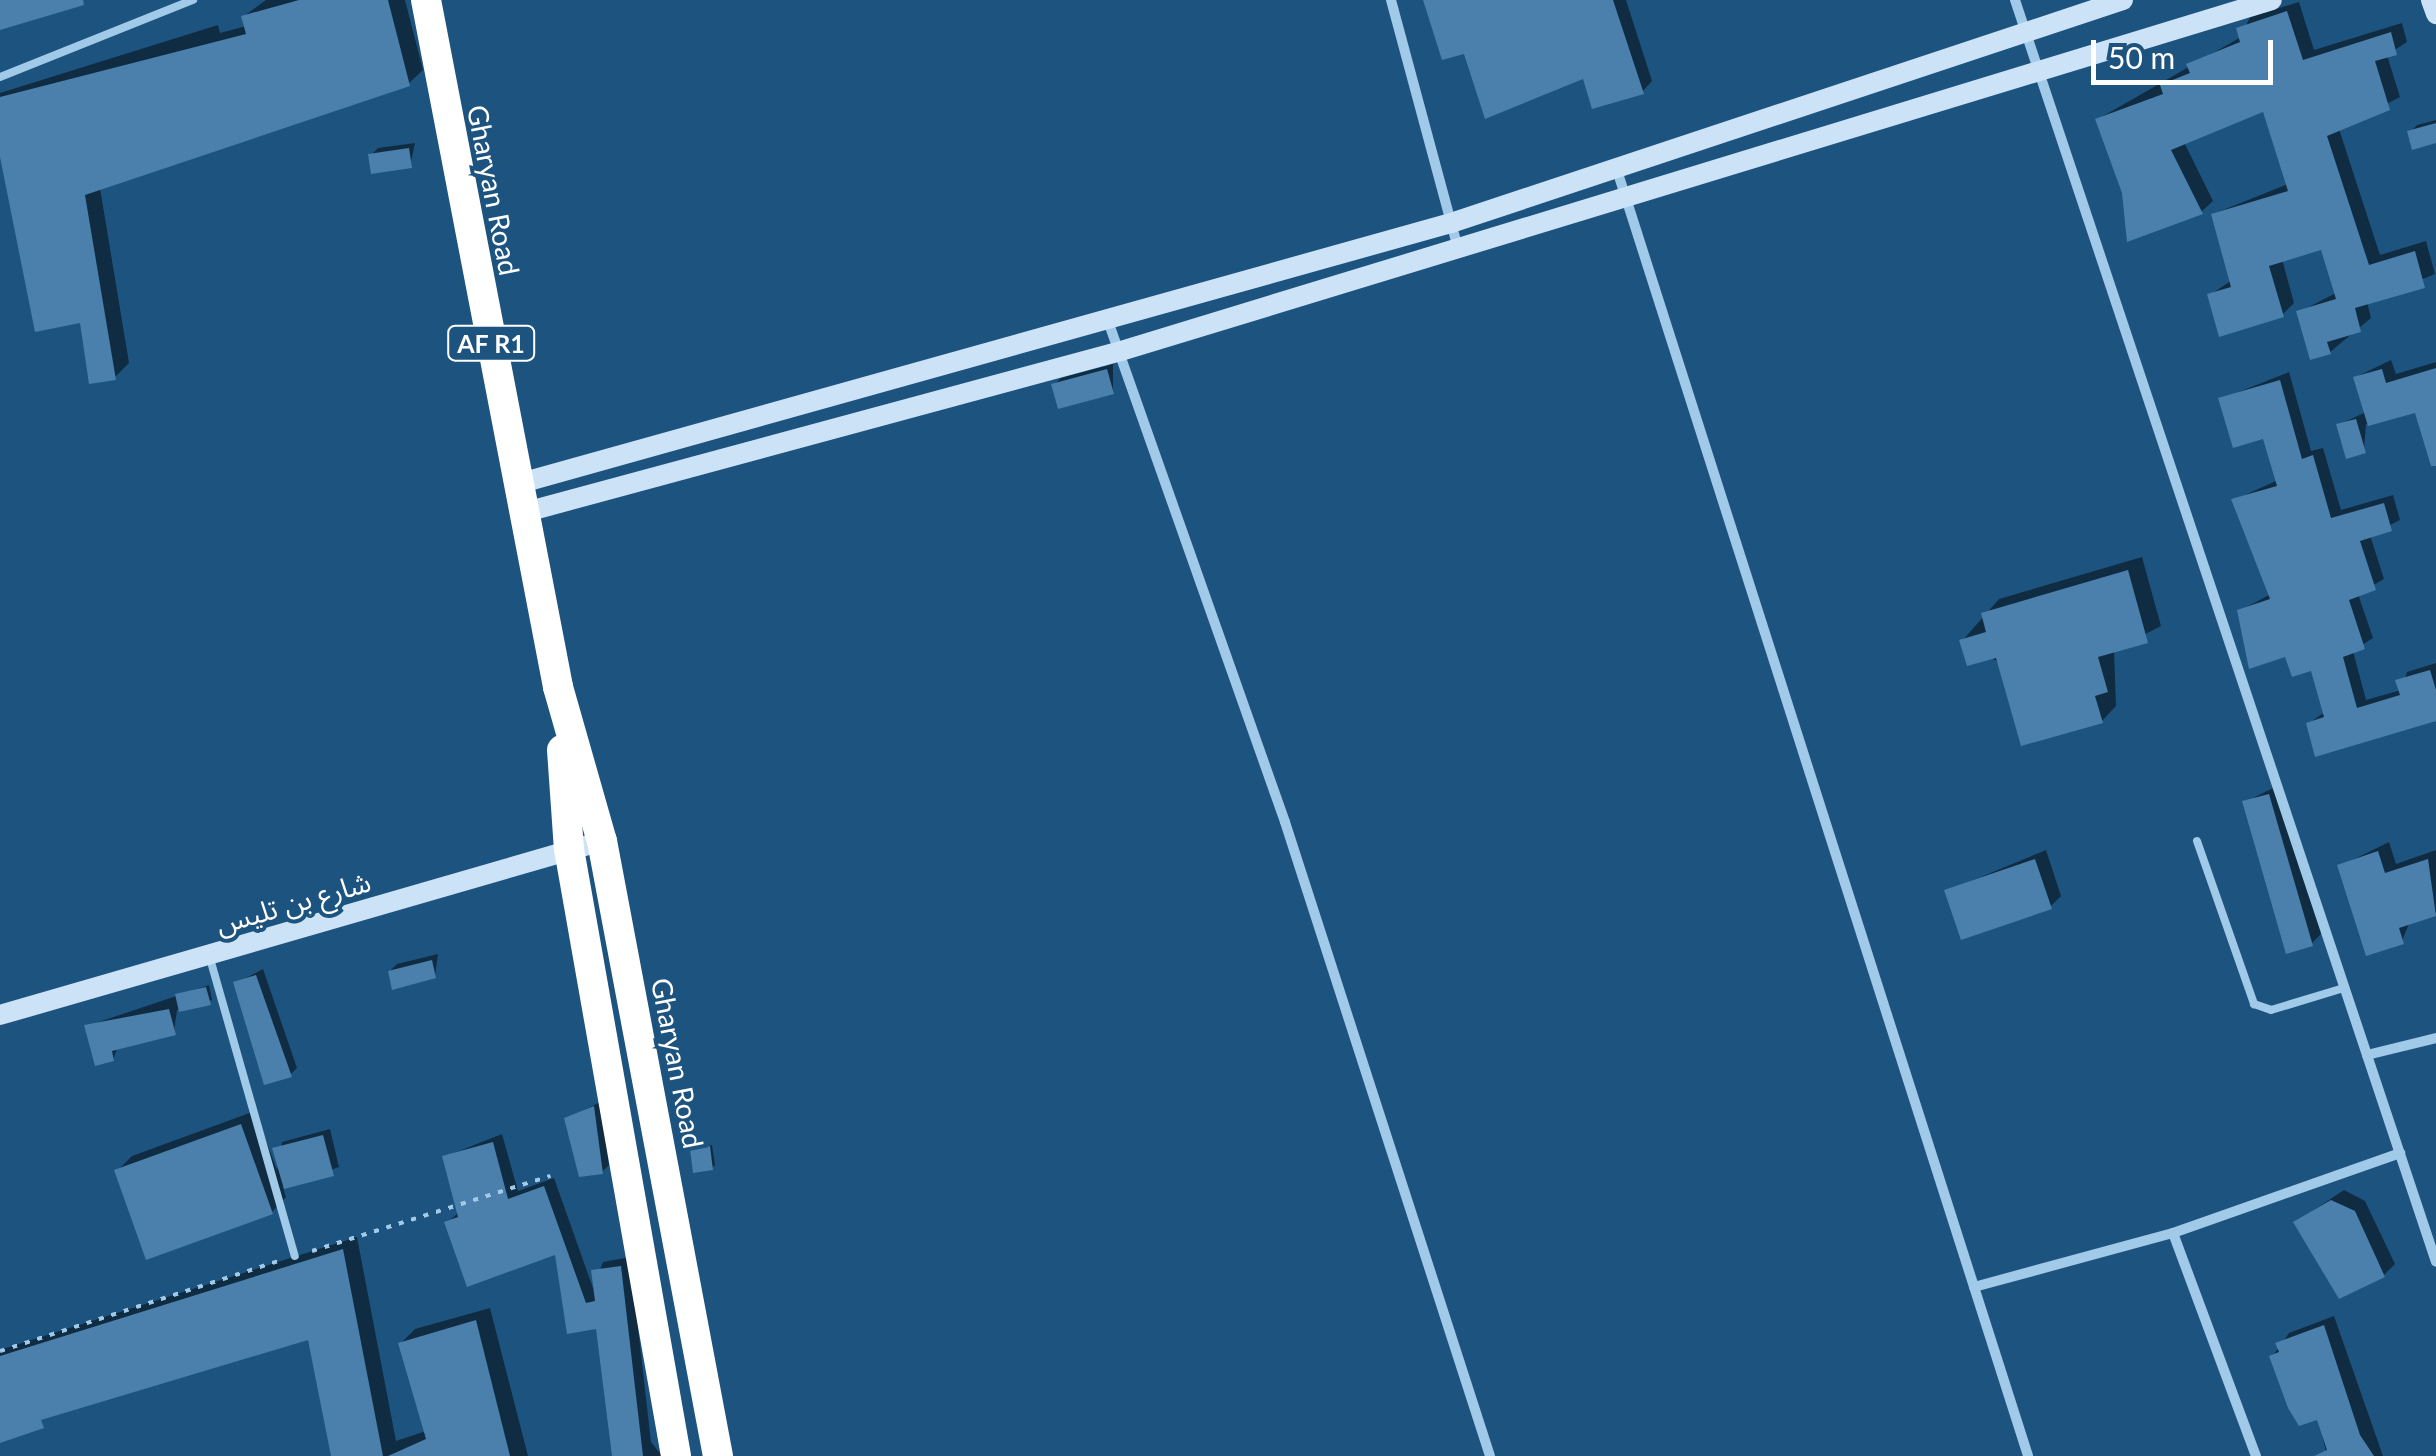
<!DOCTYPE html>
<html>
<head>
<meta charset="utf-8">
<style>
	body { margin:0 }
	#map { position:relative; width:2436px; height:1456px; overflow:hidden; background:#1d537f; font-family:Lato,"Noto Sans Arabic",sans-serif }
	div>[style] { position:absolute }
	.shadow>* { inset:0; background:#0007 }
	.building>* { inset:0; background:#4a80ab }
	.path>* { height:4px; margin-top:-2px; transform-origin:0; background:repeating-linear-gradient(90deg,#a1c9e8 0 5px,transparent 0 13px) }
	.lane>* { height:8px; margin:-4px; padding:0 4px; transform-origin:4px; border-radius:4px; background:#a1c9e8 }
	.street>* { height:10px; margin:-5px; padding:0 5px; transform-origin:5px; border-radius:5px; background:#a1c9e8 }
	.secondary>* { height:20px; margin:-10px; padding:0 10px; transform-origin:10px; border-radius:10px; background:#cce3f7 }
	.highway>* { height:30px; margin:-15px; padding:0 15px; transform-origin:15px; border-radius:15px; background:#fff }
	span { translate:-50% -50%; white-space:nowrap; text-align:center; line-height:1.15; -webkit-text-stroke:8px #1d537f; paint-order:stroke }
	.shield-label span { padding:2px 8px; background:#1d537f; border:2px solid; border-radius:8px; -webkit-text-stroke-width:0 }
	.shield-label { font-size:25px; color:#fff; font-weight:700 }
	.street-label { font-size:28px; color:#fff }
	.scale { position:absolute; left:2091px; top:40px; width:182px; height:45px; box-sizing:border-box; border:5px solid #fff; border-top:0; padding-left:12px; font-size:30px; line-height:35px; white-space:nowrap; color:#fff; -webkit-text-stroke:8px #1d537f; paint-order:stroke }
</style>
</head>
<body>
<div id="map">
	<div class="shadow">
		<div style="clip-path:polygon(266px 0,405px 0,423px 70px,408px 84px,100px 188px,129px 363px,115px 377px,0 145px,0 93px,218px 25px,220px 33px,246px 26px,244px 16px)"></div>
		<div style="clip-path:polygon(1429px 0,1626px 0,1652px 81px,1642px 92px,1466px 51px)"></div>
		<div style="clip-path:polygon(2299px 2px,2314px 50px,2402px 23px,2407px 42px,2387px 55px,2400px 97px,2339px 129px,2380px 255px,2426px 241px,2435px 274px,2367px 302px,2371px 318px,2330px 352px,2299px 312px,2336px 293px,2323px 247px,2282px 259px,2294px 303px,2283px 314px,2210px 295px,2232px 280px,2213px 214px,2288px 184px,2264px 109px,2184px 142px,2213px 201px,2201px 212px,2125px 192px,2098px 119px,2241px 37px,2250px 17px)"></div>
		<div style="clip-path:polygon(2436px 120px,2436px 141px,2410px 132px,2417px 125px)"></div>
		<div style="clip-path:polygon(415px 143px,410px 166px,371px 155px,378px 148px)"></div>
		<div style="clip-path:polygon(2391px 360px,2396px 374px,2436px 362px,2436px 428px,2417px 409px,2366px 424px,2364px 451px,2338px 425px,2366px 412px,2356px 377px)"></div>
		<div style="clip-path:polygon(1113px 364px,1113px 391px,1054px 385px,1061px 378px)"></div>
		<div style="clip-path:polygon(2289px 372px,2311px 451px,2323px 448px,2341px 510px,2393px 495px,2400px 520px,2370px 535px,2384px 579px,2358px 594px,2373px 638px,2353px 651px,2366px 700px,2401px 690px,2407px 672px,2436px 663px,2436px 719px,2308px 724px,2325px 712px,2313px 668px,2287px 653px,2251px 666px,2239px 611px,2271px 594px,2234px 500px,2278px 480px,2265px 436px,2221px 399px)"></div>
		<div style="clip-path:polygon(2142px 557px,2161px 626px,2114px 650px,2116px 706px,2102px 721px,1962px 641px,1999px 599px)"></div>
		<div style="clip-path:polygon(2279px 785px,2322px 933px,2311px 944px,2245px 802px)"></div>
		<div style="clip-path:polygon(2389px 842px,2396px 864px,2436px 850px,2436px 913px,2410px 921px,2402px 941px,2340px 866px)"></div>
		<div style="clip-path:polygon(2046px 850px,2061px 896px,2050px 907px,1947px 891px)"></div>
		<div style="clip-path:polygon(438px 954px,435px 976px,390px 971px,397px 964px)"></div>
		<div style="clip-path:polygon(263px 969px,297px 1068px,290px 1075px,236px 983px)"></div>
		<div style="clip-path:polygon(209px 985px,212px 1000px,177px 1010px,174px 1032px,118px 1047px,113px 1059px,87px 1026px)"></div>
		<div style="clip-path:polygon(600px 1102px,609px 1165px,602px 1172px,567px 1119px)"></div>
		<div style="clip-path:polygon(255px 1111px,277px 1170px,282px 1142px,330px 1129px,339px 1167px,283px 1187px,286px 1197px,272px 1212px,117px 1171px,132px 1156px)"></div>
		<div style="clip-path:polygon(502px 1134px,518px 1191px,554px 1178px,593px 1288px,603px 1262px,630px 1257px,651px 1442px,662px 1456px,617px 1456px,598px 1326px,557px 1252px,447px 1223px,459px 1212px,444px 1157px)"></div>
		<div style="clip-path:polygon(712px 1145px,715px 1165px,712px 1168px,693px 1150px)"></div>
		<div style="clip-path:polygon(2344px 1190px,2365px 1201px,2395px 1264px,2384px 1275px,2296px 1222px)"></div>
		<div style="clip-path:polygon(357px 1237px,396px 1441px,426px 1431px,401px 1343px,415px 1329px,490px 1308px,528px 1456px,333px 1456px,310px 1337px,56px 1412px,0 1440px,0 1350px)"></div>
		<div style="clip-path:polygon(2334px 1316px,2383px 1456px,2327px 1456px,2318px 1417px,2272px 1357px,2289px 1333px)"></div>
	</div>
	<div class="building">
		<div style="clip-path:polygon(0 0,83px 0,84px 5px,0 30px)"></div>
		<div style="clip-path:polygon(299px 0,388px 0,410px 86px,85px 195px,116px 380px,89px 384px,80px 323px,35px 332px,0 157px,0 97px,246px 34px,241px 16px)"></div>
		<div style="clip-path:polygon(1423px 0,1613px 0,1644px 94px,1592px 109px,1583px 79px,1485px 119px,1464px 54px,1442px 60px)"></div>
		<div style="clip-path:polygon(2287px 11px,2303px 60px,2391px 32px,2397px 55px,2375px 61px,2390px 110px,2327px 136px,2369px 265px,2415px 251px,2425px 288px,2355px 308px,2361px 332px,2327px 342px,2331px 354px,2310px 360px,2296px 311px,2336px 299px,2321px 250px,2269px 266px,2284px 317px,2219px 337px,2207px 294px,2231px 287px,2211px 214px,2288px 191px,2263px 112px,2171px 150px,2203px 214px,2127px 242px,2122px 193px,2095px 119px,2163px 94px,2160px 85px,2190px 73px,2186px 64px,2240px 42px,2236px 28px)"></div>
		<div style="clip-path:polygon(2436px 123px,2436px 143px,2412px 150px,2407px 131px)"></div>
		<div style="clip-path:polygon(409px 148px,412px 168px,371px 174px,368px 154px)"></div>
		<div style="clip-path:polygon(2436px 368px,2436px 466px,2431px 466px,2415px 413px,2368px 426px,2353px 377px,2382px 369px,2386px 383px)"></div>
		<div style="clip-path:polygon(1107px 369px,1114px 394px,1058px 409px,1051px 384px)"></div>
		<div style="clip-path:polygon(2280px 380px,2302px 459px,2313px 455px,2331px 518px,2384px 503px,2392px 531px,2360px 541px,2376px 590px,2349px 600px,2365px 649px,2343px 657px,2357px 708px,2400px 695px,2395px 680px,2430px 670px,2436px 690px,2436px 721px,2315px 757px,2306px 723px,2324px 717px,2311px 671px,2292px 677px,2285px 657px,2249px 669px,2237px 610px,2270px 599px,2231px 499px,2277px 486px,2263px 439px,2233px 448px,2218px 398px)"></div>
		<div style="clip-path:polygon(2356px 419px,2366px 453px,2346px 459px,2336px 424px)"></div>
		<div style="clip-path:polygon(2128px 570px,2148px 643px,2098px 657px,2108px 692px,2095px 696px,2103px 723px,2021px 746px,1996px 658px,1967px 666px,1959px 640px,1986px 632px,1981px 613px)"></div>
		<div style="clip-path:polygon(2269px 794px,2313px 946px,2286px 954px,2242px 801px)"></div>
		<div style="clip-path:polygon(2378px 851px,2385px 873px,2428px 859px,2436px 916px,2399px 928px,2404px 944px,2366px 956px,2337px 865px)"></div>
		<div style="clip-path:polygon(2035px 859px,2052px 909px,1961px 940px,1944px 890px)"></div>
		<div style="clip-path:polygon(432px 960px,436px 978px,392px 990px,388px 971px)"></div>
		<div style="clip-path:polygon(256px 975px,292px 1077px,264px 1085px,233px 982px)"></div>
		<div style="clip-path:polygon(206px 987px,211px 1005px,179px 1012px,175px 994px)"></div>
		<div style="clip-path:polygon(169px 1009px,176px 1035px,112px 1051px,114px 1061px,95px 1066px,84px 1025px)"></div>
		<div style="clip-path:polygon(594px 1106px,603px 1174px,579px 1177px,564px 1118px)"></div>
		<div style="clip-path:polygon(241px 1124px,273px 1214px,146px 1260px,114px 1170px)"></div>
		<div style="clip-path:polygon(323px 1135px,334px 1176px,284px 1189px,272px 1148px)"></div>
		<div style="clip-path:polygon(493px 1142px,508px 1199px,544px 1186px,586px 1303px,595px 1301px,591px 1270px,621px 1266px,643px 1456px,612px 1456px,596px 1329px,567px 1334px,555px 1255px,467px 1287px,444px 1222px,458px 1217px,442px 1156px)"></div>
		<div style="clip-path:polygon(710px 1146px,713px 1170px,693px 1173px,690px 1149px)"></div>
		<div style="clip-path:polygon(2331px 1200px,2355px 1211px,2385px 1277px,2339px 1299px,2293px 1222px)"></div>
		<div style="clip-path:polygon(343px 1249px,383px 1456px,331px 1456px,308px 1340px,41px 1420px,44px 1428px,0 1443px,0 1356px)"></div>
		<div style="clip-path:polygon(476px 1320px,510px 1456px,388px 1456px,426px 1439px,398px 1343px)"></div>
		<div style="clip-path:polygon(2324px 1325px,2360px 1435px,2374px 1456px,2314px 1456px,2327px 1450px,2317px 1420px,2299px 1426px,2288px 1408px,2269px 1356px,2279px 1352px,2275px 1343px)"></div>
	</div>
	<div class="path">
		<div style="left:312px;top:1251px;width:250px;rotate:-17.5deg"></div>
		<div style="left:0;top:1351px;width:293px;rotate:-17.9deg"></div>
	</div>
	<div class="lane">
		<div style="left:0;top:77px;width:208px;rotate:-21.8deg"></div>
		<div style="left:2197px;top:841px;width:173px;rotate:70.7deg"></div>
		<div style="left:2254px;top:1004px;width:18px;rotate:19deg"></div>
		<div style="left:2271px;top:1010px;width:76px;rotate:-16.8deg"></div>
		<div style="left:209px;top:955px;width:313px;rotate:74.1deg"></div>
	</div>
	<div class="street">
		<div style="left:1391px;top:0;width:258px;rotate:74.9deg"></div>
		<div style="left:2015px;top:0;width:1330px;rotate:71.55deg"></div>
		<div style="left:1616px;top:167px;width:1353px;rotate:72.27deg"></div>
		<div style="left:1108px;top:321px;width:531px;rotate:70.54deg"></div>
		<div style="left:1285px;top:822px;width:666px;rotate:72.08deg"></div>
		<div style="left:2367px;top:1055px;width:71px;rotate:-13.8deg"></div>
		<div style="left:2173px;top:1233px;width:238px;rotate:69.6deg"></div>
		<div style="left:1974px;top:1287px;width:206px;rotate:-15.2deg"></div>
		<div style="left:2173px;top:1233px;width:241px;rotate:-19.4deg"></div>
	</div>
	<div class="secondary">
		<div style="left:2431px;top:0;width:15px;rotate:70deg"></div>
		<div style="left:521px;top:483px;width:966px;rotate:-15.62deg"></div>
		<div style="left:1451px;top:223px;width:708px;rotate:-18.36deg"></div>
		<div style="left:526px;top:512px;width:616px;rotate:-15.14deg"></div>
		<div style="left:1121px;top:351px;width:1203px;rotate:-16.96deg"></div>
		<div style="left:0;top:1015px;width:627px;rotate:-16.12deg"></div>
	</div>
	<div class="highway">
		<div style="left:426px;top:0;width:700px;rotate:79.12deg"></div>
		<div style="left:558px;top:687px;width:160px;rotate:74.1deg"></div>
		<div style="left:602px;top:841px;width:626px;rotate:79.32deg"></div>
		<div style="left:562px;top:750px;width:99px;rotate:86deg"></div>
		<div style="left:569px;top:849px;width:616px;rotate:80deg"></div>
	</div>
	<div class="shield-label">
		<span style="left:491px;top:343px">AF R1</span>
	</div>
	<div class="street-label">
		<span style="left:494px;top:190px;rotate:79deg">Gharyan Road</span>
		<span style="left:293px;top:902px;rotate:-16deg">شارع بن تليس</span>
		<span style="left:678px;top:1063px;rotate:79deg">Gharyan Road</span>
	</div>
	<div class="scale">50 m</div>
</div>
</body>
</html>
